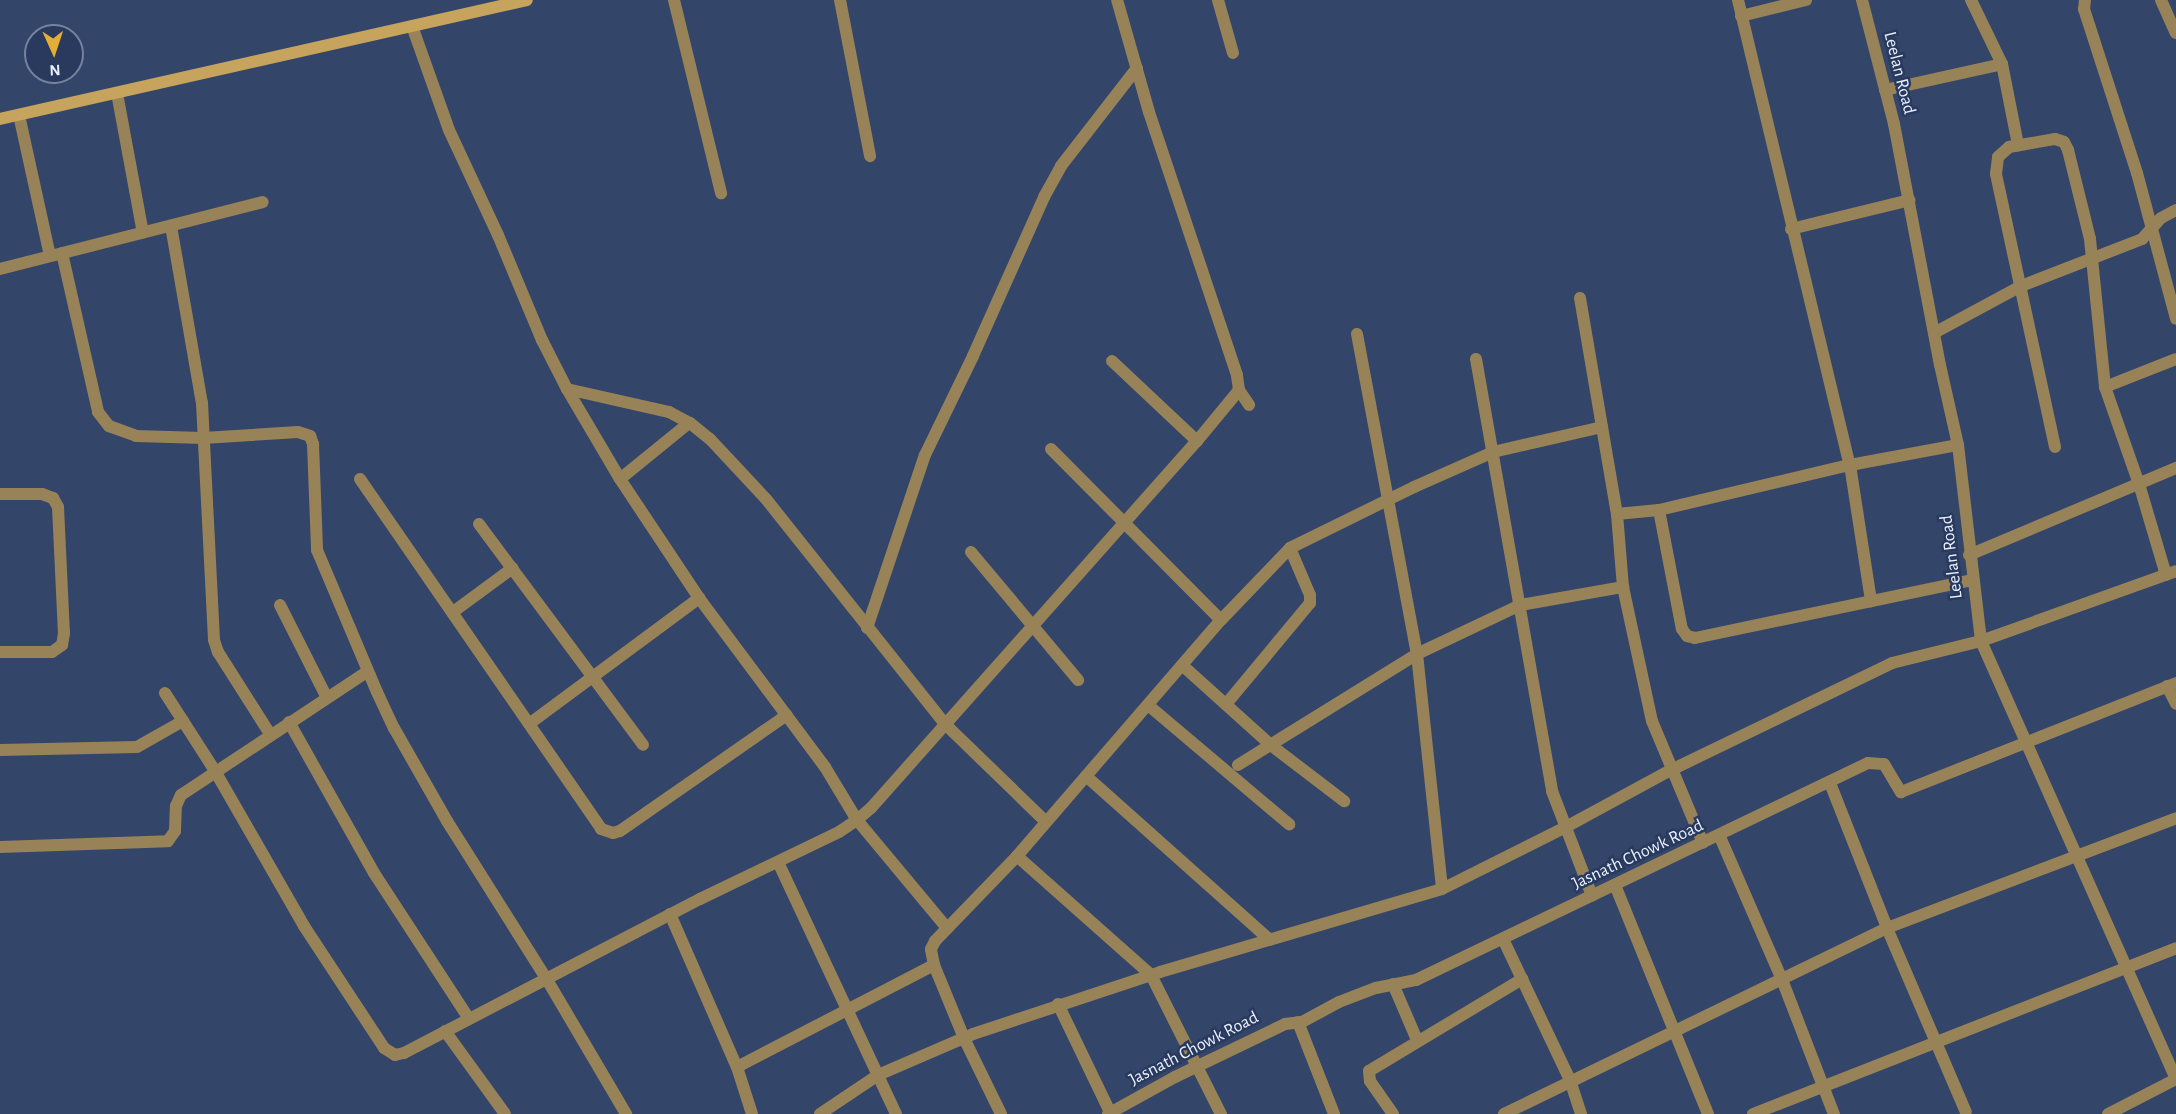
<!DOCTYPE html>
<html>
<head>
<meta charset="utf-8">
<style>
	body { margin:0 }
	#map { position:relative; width:2176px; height:1114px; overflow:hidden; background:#334569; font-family:"Alegreya Sans",sans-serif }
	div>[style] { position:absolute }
	.minor>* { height:12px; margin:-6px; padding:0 6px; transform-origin:6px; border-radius:6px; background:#988257 }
	.secondary>* { height:12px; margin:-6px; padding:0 6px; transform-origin:6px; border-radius:6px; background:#c6a45d }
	span { translate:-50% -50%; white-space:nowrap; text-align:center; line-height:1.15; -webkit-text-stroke:5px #293a5e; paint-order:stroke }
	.street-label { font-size:18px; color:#e9f0fe }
	.north { position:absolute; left:24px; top:24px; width:60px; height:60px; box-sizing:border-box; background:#293a5e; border:2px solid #76839e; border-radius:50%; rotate:177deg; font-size:16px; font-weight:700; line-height:24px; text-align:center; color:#e9f0fe }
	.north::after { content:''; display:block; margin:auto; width:21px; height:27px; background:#e3ae35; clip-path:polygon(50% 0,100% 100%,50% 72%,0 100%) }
</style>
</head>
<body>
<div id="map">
	<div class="minor">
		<div style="left:674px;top:0;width:199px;rotate:76.3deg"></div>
		<div style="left:840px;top:0;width:159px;rotate:79.1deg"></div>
		<div style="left:1218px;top:0;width:55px;rotate:74.2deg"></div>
		<div style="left:1738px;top:0;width:478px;rotate:76.5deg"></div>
		<div style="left:1850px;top:465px;width:138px;rotate:81.2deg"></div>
		<div style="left:1862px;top:0;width:128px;rotate:75.5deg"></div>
		<div style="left:1894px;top:124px;width:245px;rotate:79.2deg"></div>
		<div style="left:1940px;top:365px;width:82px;rotate:77.3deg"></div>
		<div style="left:1958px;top:445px;width:197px;rotate:83.3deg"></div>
		<div style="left:1981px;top:641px;width:479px;rotate:66deg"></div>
		<div style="left:1971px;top:0;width:71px;rotate:64.2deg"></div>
		<div style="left:2002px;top:64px;width:83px;rotate:78.8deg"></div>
		<div style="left:2085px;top:0;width:9px;rotate:96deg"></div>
		<div style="left:2084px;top:9px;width:172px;rotate:72.1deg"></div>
		<div style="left:2137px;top:173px;width:151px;rotate:75deg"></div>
		<div style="left:2161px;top:0;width:36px;rotate:66deg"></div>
		<div style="left:1741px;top:16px;width:67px;rotate:-13.8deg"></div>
		<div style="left:412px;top:26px;width:110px;rotate:70.4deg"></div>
		<div style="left:449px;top:130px;width:116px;rotate:65deg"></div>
		<div style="left:498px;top:235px;width:114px;rotate:67.3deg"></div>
		<div style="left:542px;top:340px;width:55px;rotate:63deg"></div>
		<div style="left:567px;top:389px;width:104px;rotate:59.5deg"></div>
		<div style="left:620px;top:479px;width:143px;rotate:56.4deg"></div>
		<div style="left:699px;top:598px;width:211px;rotate:53.3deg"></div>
		<div style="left:825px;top:767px;width:62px;rotate:58.9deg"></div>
		<div style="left:857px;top:820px;width:141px;rotate:50.2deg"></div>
		<div style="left:1885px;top:90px;width:120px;rotate:-12.5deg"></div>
		<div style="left:117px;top:93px;width:142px;rotate:79.5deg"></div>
		<div style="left:19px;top:115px;width:144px;rotate:77.6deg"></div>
		<div style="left:171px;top:226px;width:180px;rotate:80.1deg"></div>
		<div style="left:202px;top:403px;width:237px;rotate:87.1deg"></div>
		<div style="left:214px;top:640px;width:13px;rotate:72deg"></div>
		<div style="left:218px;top:652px;width:97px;rotate:57.6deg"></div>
		<div style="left:1791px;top:229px;width:122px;rotate:-13.7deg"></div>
		<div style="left:62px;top:253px;width:163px;rotate:77.2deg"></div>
		<div style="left:98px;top:412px;width:18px;rotate:52deg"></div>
		<div style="left:109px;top:426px;width:29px;rotate:20deg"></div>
		<div style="left:136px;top:436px;width:67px;rotate:1.7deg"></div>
		<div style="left:203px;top:438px;width:95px;rotate:-3.6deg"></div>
		<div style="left:298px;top:432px;width:13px;rotate:18deg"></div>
		<div style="left:310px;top:436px;width:9px;rotate:69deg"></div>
		<div style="left:313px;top:444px;width:106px;rotate:87.8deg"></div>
		<div style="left:317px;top:550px;width:154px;rotate:67.1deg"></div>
		<div style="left:377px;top:692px;width:40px;rotate:65deg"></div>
		<div style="left:394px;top:728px;width:107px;rotate:60.3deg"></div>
		<div style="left:447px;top:821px;width:186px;rotate:57.8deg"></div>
		<div style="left:546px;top:978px;width:158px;rotate:59.5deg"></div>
		<div style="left:0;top:269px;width:271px;rotate:-14.3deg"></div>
		<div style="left:1580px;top:298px;width:219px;rotate:80.3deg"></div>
		<div style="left:1617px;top:514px;width:73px;rotate:85.3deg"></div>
		<div style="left:1623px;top:587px;width:137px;rotate:77.8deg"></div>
		<div style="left:1652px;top:721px;width:132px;rotate:67.3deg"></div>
		<div style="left:1934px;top:333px;width:99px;rotate:-28.4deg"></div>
		<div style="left:2021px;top:286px;width:130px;rotate:-21.2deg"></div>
		<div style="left:2142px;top:239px;width:28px;rotate:-48deg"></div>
		<div style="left:2161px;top:218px;width:17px;rotate:-28deg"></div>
		<div style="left:1357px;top:334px;width:326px;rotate:79.4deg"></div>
		<div style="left:1417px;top:654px;width:236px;rotate:83.9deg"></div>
		<div style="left:1476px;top:359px;width:439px;rotate:80deg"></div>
		<div style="left:1552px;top:791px;width:112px;rotate:69.1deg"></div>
		<div style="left:1112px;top:361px;width:117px;rotate:43.3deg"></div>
		<div style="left:567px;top:389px;width:105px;rotate:12.7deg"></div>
		<div style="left:669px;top:412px;width:24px;rotate:28deg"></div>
		<div style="left:690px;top:423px;width:26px;rotate:39deg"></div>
		<div style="left:710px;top:439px;width:82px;rotate:47deg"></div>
		<div style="left:766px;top:499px;width:286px;rotate:51.5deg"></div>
		<div style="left:944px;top:723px;width:142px;rotate:44.1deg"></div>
		<div style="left:1239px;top:390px;width:18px;rotate:56deg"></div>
		<div style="left:2055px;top:447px;width:279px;rotate:-102.2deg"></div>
		<div style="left:1996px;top:174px;width:17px;rotate:-83deg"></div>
		<div style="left:1998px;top:157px;width:15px;rotate:-42deg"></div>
		<div style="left:2009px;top:147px;width:47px;rotate:-9.9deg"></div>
		<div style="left:2055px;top:139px;width:9px;rotate:18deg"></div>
		<div style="left:2064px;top:142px;width:9px;rotate:63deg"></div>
		<div style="left:2068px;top:150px;width:92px;rotate:76.1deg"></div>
		<div style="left:2090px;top:239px;width:149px;rotate:84.2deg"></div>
		<div style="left:1051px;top:449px;width:241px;rotate:45.2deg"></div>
		<div style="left:360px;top:479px;width:425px;rotate:55.4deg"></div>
		<div style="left:601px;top:829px;width:13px;rotate:18deg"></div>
		<div style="left:613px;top:833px;width:7px;rotate:-16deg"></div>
		<div style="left:620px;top:831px;width:203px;rotate:-34.8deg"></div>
		<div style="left:620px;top:479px;width:89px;rotate:-39.1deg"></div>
		<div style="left:0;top:494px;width:42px"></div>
		<div style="left:42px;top:494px;width:12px;rotate:20deg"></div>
		<div style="left:53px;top:498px;width:10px;rotate:61deg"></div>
		<div style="left:58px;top:507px;width:126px;rotate:87.3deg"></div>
		<div style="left:64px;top:633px;width:12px;rotate:99deg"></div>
		<div style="left:62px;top:645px;width:12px;rotate:145deg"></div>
		<div style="left:52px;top:652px;width:52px;rotate:180deg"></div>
		<div style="left:1659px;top:510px;width:121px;rotate:79.1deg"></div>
		<div style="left:1682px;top:629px;width:9px;rotate:54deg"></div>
		<div style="left:1687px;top:636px;width:8px;rotate:14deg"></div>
		<div style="left:1695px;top:638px;width:284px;rotate:-11.8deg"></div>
		<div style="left:1617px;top:514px;width:42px;rotate:-5.4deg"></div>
		<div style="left:1659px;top:510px;width:196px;rotate:-13.3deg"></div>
		<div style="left:1850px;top:465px;width:110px;rotate:-10.5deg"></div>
		<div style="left:479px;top:524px;width:275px;rotate:53.4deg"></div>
		<div style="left:971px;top:552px;width:167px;rotate:50.1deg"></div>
		<div style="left:1969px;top:555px;width:225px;rotate:-22.8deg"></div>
		<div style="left:2166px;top:575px;width:95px;rotate:-106.5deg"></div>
		<div style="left:2139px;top:484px;width:103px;rotate:-109.3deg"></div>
		<div style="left:2105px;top:387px;width:76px;rotate:-21.5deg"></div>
		<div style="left:280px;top:605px;width:104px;rotate:63.2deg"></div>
		<div style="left:453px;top:612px;width:74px;rotate:-36.3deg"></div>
		<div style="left:867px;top:628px;width:182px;rotate:-71.5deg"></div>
		<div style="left:925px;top:455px;width:110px;rotate:-64.1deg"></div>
		<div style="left:973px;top:356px;width:174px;rotate:-65.9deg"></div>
		<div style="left:1044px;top:197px;width:35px;rotate:-61deg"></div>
		<div style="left:1061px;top:166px;width:124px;rotate:-52.2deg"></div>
		<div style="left:1182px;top:665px;width:121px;rotate:42deg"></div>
		<div style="left:1272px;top:746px;width:91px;rotate:37.4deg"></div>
		<div style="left:2167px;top:686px;width:20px;rotate:63deg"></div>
		<div style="left:165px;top:693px;width:93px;rotate:57.3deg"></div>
		<div style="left:215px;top:771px;width:179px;rotate:60.1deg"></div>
		<div style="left:304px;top:926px;width:146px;rotate:56.7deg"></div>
		<div style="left:384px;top:1048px;width:13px;rotate:32deg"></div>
		<div style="left:395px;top:1055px;width:9px;rotate:-13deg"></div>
		<div style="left:404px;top:1053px;width:334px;rotate:-27.5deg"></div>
		<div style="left:700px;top:899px;width:154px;rotate:-25.7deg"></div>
		<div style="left:839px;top:832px;width:22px;rotate:-34deg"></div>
		<div style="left:857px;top:820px;width:18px;rotate:-41deg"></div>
		<div style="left:871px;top:808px;width:491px;rotate:-48.4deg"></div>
		<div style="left:1197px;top:441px;width:66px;rotate:-50.5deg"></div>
		<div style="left:1239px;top:390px;width:15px;rotate:-98deg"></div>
		<div style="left:1237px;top:375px;width:277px;rotate:-108.5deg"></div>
		<div style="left:1149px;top:112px;width:116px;rotate:-105.9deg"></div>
		<div style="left:1227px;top:703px;width:130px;rotate:-50.3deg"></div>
		<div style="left:1310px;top:603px;width:8px;rotate:-90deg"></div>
		<div style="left:1310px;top:595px;width:51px;rotate:-113.1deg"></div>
		<div style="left:1148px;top:705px;width:185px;rotate:40.2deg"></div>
		<div style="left:289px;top:722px;width:173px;rotate:60.6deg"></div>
		<div style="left:374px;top:873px;width:174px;rotate:56.9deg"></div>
		<div style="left:529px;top:724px;width:212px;rotate:-36.5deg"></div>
		<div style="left:0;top:750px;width:137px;rotate:-1.3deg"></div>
		<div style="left:137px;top:747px;width:53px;rotate:-29.5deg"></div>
		<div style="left:1238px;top:765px;width:211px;rotate:-31.8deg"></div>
		<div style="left:1417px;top:654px;width:114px;rotate:-25.4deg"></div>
		<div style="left:1520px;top:605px;width:105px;rotate:-9.9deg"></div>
		<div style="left:1086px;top:776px;width:246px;rotate:41.7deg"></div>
		<div style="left:1830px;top:783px;width:156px;rotate:68.5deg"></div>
		<div style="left:1887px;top:928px;width:200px;rotate:66.8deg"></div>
		<div style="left:1720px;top:837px;width:153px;rotate:66.5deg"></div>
		<div style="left:1781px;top:977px;width:147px;rotate:68.9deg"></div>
		<div style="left:0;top:847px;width:168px;rotate:-2deg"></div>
		<div style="left:168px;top:841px;width:12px;rotate:-55deg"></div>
		<div style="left:175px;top:831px;width:25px;rotate:-88deg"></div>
		<div style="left:176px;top:806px;width:12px;rotate:-66deg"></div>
		<div style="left:181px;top:795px;width:224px;rotate:-33.5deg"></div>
		<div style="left:1017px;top:856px;width:179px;rotate:41.6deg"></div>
		<div style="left:1151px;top:975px;width:156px;rotate:63.3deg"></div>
		<div style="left:778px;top:862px;width:278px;rotate:64.9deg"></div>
		<div style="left:1615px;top:885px;width:247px;rotate:67.9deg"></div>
		<div style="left:670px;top:914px;width:167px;rotate:66.4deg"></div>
		<div style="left:737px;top:1067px;width:49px;rotate:72.3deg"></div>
		<div style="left:1503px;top:939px;width:156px;rotate:64.6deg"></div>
		<div style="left:1570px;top:1080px;width:36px;rotate:72deg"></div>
		<div style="left:1393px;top:984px;width:61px;rotate:66.8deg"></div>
		<div style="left:1058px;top:1004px;width:122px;rotate:64.3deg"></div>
		<div style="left:1298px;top:1022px;width:99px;rotate:68.6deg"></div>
		<div style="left:445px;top:1031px;width:102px;rotate:54.1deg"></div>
		<div style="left:737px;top:1067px;width:222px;rotate:-27.4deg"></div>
		<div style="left:820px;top:1114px;width:70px;rotate:-33.9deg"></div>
		<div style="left:878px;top:1075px;width:103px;rotate:-23.3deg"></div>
		<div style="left:973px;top:1034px;width:197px;rotate:-18.3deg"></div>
		<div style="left:1160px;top:972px;width:294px;rotate:-16.4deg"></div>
		<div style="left:1442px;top:889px;width:136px;rotate:-26.6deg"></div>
		<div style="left:1564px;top:828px;width:122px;rotate:-28.5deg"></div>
		<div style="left:1671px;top:770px;width:246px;rotate:-25.8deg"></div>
		<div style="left:1892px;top:663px;width:92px;rotate:-13.9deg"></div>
		<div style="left:1981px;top:641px;width:207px;rotate:-19.7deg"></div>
		<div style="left:1001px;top:1114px;width:85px;rotate:-116deg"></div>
		<div style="left:964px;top:1038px;width:79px;rotate:-112.3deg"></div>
		<div style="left:934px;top:965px;width:16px;rotate:-101deg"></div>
		<div style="left:931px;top:949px;width:9px;rotate:-63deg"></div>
		<div style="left:935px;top:941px;width:118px;rotate:-46deg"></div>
		<div style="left:1017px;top:856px;width:312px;rotate:-49.2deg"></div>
		<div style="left:1221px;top:620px;width:100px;rotate:-46.2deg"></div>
		<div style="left:1290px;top:548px;width:138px;rotate:-26.2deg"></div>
		<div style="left:1414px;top:487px;width:86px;rotate:-23.9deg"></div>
		<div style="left:1493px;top:452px;width:112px;rotate:-12.9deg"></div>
		<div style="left:1108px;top:1114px;width:77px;rotate:-28.9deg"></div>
		<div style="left:1175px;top:1077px;width:122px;rotate:-25.7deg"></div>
		<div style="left:1285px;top:1024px;width:17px;rotate:-7deg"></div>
		<div style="left:1302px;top:1022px;width:42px;rotate:-28.4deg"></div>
		<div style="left:1339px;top:1002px;width:40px;rotate:-21deg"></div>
		<div style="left:1376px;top:988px;width:41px;rotate:-11.3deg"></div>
		<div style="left:1416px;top:980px;width:501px;rotate:-25.65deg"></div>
		<div style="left:1868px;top:763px;width:16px;rotate:4deg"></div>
		<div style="left:1884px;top:764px;width:33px;rotate:59deg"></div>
		<div style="left:1901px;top:792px;width:296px;rotate:-21.6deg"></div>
		<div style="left:1393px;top:1114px;width:40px;rotate:-124.9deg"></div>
		<div style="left:1370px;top:1081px;width:10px;rotate:-96deg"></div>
		<div style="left:1369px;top:1071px;width:179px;rotate:-31deg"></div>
		<div style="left:1504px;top:1114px;width:426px;rotate:-25.9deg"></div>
		<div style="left:1887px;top:928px;width:309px;rotate:-20.8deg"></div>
		<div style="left:1753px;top:1114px;width:454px;rotate:-21.4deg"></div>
		<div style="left:2108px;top:1114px;width:76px;rotate:-27.2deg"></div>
	</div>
	<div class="secondary">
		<div style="left:0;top:119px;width:540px;rotate:-12.72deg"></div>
	</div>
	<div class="street-label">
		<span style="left:1899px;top:73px;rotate:76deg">Leelan Road</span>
		<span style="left:1952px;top:557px;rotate:-97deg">Leelan Road</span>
		<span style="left:1638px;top:855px;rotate:-25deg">Jasnath Chowk Road</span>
		<span style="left:1194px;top:1049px;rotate:-27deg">Jasnath Chowk Road</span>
	</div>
	<div class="north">N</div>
</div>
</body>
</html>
